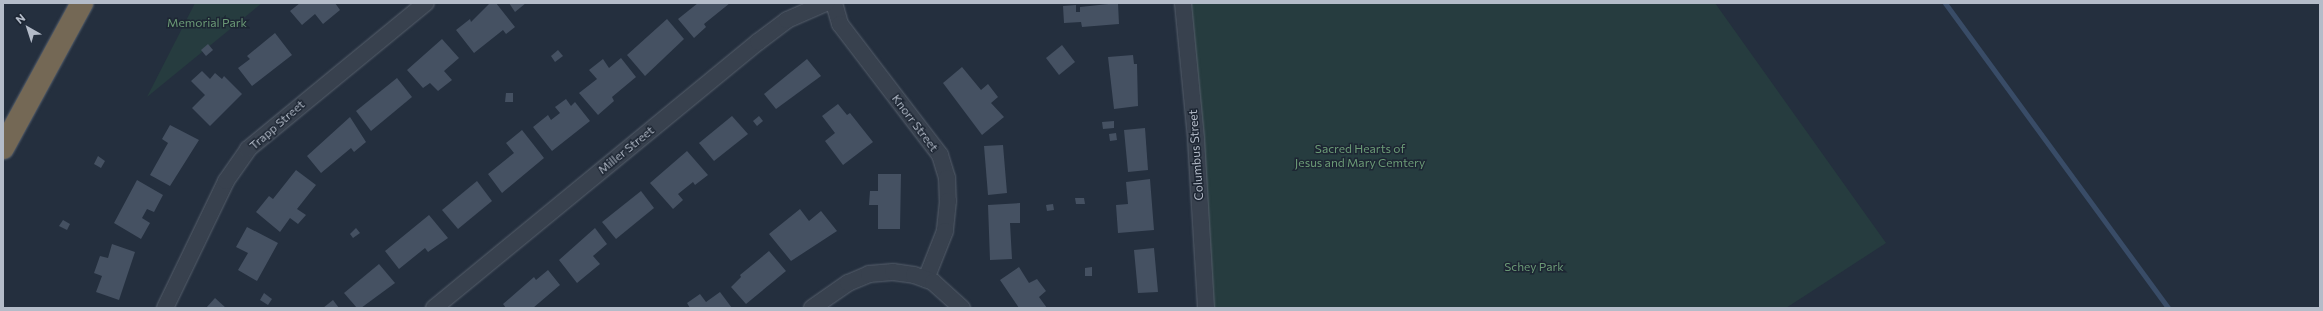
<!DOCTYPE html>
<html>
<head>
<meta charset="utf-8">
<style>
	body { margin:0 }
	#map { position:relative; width:2323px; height:311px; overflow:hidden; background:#242f3e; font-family:Commissioner,sans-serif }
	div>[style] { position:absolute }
	.green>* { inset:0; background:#263c3f }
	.stream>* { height:5px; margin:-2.5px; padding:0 2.5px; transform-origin:2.5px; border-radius:2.5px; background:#394c67 }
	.building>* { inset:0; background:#455162 }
	.roads { filter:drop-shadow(0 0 1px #565f6c) drop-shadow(0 0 1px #565f6c) }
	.minor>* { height:16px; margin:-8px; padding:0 8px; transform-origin:8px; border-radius:8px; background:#38414e }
	.highway>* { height:22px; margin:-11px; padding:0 11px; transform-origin:11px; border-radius:11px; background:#746855 }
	span { translate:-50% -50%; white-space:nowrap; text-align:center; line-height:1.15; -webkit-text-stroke:3px #1d2633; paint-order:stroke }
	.park-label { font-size:12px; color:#6b9a76 }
	.street-label { font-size:12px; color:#b4bcc9 }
	.frame { position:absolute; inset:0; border:4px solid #b4bcc9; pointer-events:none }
	.north { position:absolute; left:8px; top:8px; width:40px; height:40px; -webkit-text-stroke:3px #1d2633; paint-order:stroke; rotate:321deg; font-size:11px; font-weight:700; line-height:16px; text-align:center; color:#b4bcc9 }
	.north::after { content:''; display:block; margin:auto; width:14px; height:18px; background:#b4bcc9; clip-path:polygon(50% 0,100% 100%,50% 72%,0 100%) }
</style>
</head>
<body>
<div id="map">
	<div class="green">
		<div style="clip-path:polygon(195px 3px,262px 3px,147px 97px)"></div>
		<div style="clip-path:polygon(1183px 3px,1715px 3px,1886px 243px,1786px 308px,1206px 308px)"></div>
	</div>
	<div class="stream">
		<div style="left:1945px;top:3px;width:378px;rotate:53.8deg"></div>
	</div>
	<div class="building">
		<div style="clip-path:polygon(300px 3px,335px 3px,340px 10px,323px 24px,315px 14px,302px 25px,290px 11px)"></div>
		<div style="clip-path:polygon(490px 3px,496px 3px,515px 27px,506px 34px,503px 30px,474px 53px,456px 30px,470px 19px,471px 22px)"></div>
		<div style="clip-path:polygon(509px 3px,526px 3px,515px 12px)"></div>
		<div style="clip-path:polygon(698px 3px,730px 3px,704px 24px,706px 27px,694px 38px,678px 19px)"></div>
		<div style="clip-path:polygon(1118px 3px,1119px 24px,1082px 27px,1081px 22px,1064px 23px,1063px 6px,1076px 5px,1076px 12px,1080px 12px,1080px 7px)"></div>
		<div style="clip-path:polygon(667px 19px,684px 39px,645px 76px,627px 55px)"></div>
		<div style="clip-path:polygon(275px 33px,292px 55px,252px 86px,238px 68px,250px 59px,247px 56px)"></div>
		<div style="clip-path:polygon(442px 39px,459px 58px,444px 71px,452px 80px,438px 91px,430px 83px,423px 88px,407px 70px)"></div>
		<div style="clip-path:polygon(208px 44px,213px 50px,206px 56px,201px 50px)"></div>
		<div style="clip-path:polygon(1062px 45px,1075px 62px,1059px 75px,1046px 58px)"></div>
		<div style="clip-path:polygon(558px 50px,563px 56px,555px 62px,551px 56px)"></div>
		<div style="clip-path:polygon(1133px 55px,1134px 64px,1137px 64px,1138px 106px,1114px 109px,1108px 57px)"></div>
		<div style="clip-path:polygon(621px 58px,636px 77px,612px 97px,614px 101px,598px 115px,579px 93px,597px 79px,589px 70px,603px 59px,609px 68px)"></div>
		<div style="clip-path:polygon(807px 59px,821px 76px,776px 109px,764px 94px)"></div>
		<div style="clip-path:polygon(962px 67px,981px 90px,988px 84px,998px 97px,991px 103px,1004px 117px,982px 135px,943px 83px)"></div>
		<div style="clip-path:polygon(202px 71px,210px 79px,215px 73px,222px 79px,224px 76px,242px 94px,210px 126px,192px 108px,205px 95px,191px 81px)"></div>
		<div style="clip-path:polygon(397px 78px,412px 97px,371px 131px,356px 111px)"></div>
		<div style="clip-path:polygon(506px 93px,513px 93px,513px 102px,505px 102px)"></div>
		<div style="clip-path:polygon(566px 99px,571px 106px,575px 102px,590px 121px,552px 151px,533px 127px,548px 115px,551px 120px,560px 113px,555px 107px)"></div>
		<div style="clip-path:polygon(838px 104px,847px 115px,850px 113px,873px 142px,843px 165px,825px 141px,835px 133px,822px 116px)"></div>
		<div style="clip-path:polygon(732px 116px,748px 134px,714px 161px,699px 143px)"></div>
		<div style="clip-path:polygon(759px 116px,763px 121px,757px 126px,753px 121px)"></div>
		<div style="clip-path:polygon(350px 117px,366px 142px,354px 152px,351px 148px,321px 173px,307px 156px)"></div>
		<div style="clip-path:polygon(1114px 121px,1114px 128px,1103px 129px,1102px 122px)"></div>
		<div style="clip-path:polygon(170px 125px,199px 140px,170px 186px,150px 175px,168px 143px,162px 139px)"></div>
		<div style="clip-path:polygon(1145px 128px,1148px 170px,1128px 172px,1124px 130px)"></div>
		<div style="clip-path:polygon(522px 130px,544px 158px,502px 193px,488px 174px,514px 153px,506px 143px)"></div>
		<div style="clip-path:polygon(1116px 133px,1117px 140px,1110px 141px,1109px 134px)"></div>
		<div style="clip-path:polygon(1003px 145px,1007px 193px,988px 195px,984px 146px)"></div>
		<div style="clip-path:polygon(687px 151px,708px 175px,695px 185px,693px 182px,678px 194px,683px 200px,673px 209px,650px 183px)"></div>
		<div style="clip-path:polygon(98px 156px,105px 161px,101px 168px,94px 164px)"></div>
		<div style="clip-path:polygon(296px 170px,316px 185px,297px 209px,306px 215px,298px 224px,290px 218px,280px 232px,256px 212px,269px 196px,273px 199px)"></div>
		<div style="clip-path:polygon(878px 174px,901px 174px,900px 229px,878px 229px,878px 205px,869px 205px,870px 191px,878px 191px)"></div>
		<div style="clip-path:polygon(1150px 179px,1154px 230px,1118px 233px,1116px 205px,1128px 204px,1126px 182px)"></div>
		<div style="clip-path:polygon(137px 180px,163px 195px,154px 212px,147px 209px,142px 218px,150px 223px,141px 239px,114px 223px)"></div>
		<div style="clip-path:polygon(477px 181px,492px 201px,458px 229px,442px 210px)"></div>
		<div style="clip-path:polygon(641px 191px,654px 208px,616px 239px,602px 222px)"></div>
		<div style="clip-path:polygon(1075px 198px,1084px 198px,1085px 204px,1076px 204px)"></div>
		<div style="clip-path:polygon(1020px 203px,1020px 223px,1010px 223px,1012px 259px,990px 260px,988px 205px)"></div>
		<div style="clip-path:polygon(1053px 204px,1054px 210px,1047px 211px,1046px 205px)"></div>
		<div style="clip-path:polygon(800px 209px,809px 221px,821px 211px,837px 231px,791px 261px,769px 234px)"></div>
		<div style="clip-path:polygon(429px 215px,448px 238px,428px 252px,425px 248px,399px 269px,385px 251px)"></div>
		<div style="clip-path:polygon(63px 220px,70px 224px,67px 230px,59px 226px)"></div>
		<div style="clip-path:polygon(247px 227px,278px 243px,257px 281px,238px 270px,248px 253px,236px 247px)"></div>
		<div style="clip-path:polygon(356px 228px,360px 233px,353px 238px,350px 234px)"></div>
		<div style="clip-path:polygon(595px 228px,607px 244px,593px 256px,600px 264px,577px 283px,559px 260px)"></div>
		<div style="clip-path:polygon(112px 244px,135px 252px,119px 300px,96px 292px,102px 276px,94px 273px,100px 256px,108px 258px)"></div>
		<div style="clip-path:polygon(1154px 248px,1158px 292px,1138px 293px,1134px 250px)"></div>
		<div style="clip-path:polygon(769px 251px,786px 271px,746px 304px,731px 287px,741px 277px,740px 275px)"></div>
		<div style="clip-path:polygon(379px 264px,395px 283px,361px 308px,357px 308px,344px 293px)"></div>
		<div style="clip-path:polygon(1019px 267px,1029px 283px,1037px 279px,1046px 291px,1039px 297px,1047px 308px,1019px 308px,1000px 280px)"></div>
		<div style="clip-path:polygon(1092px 267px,1092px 276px,1085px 276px,1085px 268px)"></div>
		<div style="clip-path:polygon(548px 270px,560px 285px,533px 308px,506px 308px,503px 304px,534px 277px,536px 280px)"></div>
		<div style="clip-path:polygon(720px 292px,732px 308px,690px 308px,687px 303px,700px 294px,706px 302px)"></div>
		<div style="clip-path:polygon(264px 293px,272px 299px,268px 305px,260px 300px)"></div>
		<div style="clip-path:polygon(215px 298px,226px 308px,206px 308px)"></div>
		<div style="clip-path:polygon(333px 300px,339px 308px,323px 308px)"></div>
	</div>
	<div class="roads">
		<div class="minor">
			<div style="left:834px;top:3px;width:22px;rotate:74deg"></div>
			<div style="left:840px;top:24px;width:165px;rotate:52.6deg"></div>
			<div style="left:940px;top:155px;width:24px;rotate:73deg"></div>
			<div style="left:947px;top:178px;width:23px;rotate:88deg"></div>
			<div style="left:948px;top:201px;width:30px;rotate:96deg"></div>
			<div style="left:945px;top:231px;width:52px;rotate:111.6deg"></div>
			<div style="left:1183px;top:3px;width:137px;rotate:84.5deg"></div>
			<div style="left:1196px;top:139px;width:169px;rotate:86.6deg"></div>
			<div style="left:165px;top:308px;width:141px;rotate:-64.3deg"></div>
			<div style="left:226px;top:181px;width:39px;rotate:-55deg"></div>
			<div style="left:248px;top:149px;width:230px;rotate:-39.4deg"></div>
			<div style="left:434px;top:308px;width:419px;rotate:-39.4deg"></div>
			<div style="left:758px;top:42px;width:36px;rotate:-37deg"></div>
			<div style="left:787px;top:20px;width:43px;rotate:-23.6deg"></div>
			<div style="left:812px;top:308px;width:44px;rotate:-34.8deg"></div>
			<div style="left:848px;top:283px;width:23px;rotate:-23deg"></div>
			<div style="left:869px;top:274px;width:24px;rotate:-5deg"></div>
			<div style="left:893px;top:272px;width:21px;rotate:8deg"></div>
			<div style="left:914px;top:275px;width:20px;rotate:20deg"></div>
			<div style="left:933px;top:282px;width:39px;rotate:42deg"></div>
		</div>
		<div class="highway">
			<div style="left:3px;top:148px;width:165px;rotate:-61.4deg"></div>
		</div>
	</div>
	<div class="park-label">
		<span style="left:207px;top:23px">Memorial Park</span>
		<span style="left:1360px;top:156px">Sacred Hearts of<br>Jesus and Mary Cemtery</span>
		<span style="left:1534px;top:267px">Schey Park</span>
	</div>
	<div class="street-label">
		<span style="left:915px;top:123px;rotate:53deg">Knorr Street</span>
		<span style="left:277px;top:125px;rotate:-41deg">Trapp Street</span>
		<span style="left:626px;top:150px;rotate:-39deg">Miller Street</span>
		<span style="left:1196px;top:155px;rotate:-94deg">Columbus Street</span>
	</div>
	<div class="frame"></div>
	<div class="north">N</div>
</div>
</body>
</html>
